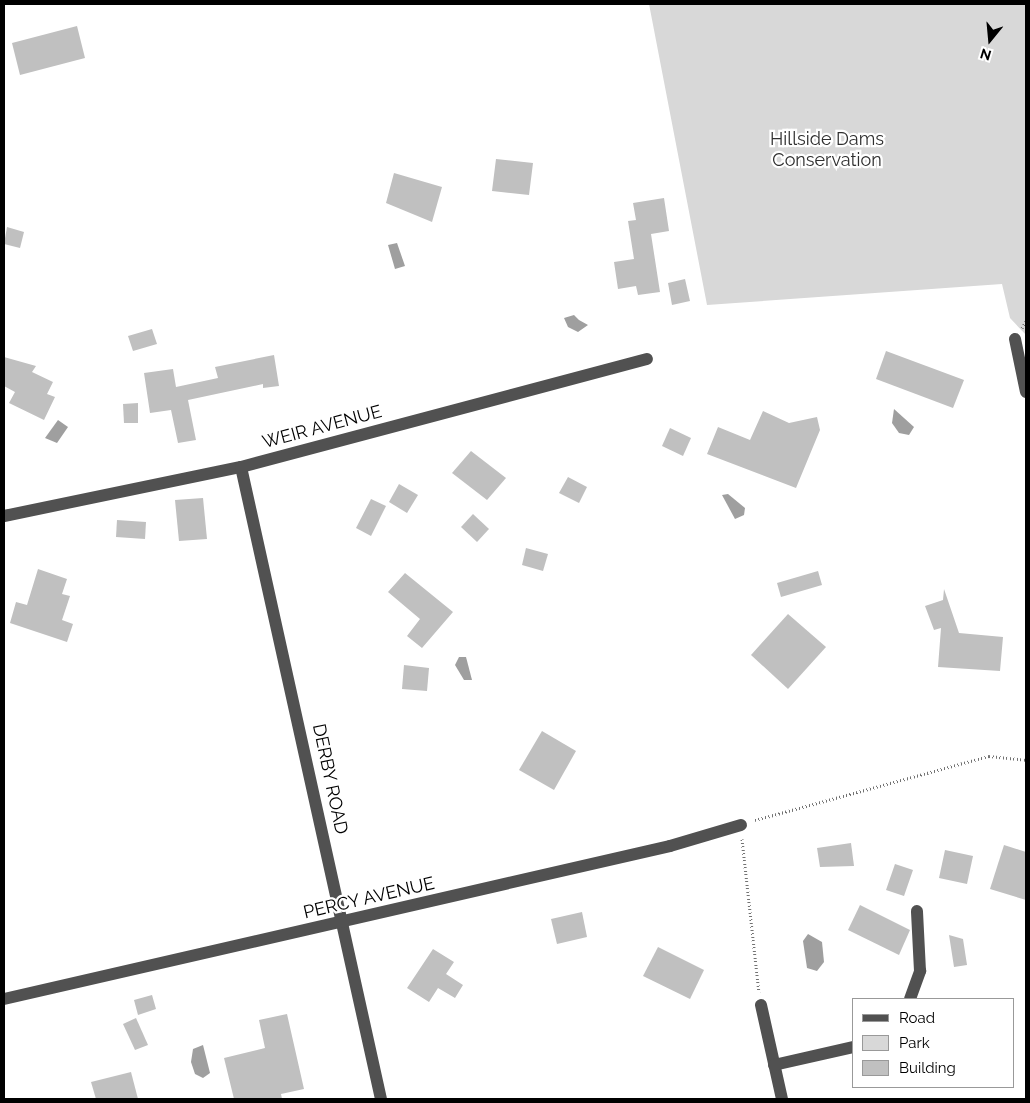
<!DOCTYPE html>
<html>
<head>
<meta charset="utf-8">
<style>
	body { margin:0 }
	#map { position:relative; width:1030px; height:1103px; overflow:hidden; background:#fff; font-family:Raleway,sans-serif }
	div>[style] { position:absolute }
	.green>* { inset:0; background:#d8d8d8 }
	.water>* { inset:0; background:#9f9f9f }
	.building>* { inset:0; background:#c0c0c0 }
	.path>* { height:3px; margin-top:-1.5px; transform-origin:0; background:repeating-linear-gradient(90deg,#737373 0 1px,transparent 0 3.5px) }
	.minor>* { height:12px; margin:-6px; padding:0 6px; transform-origin:6px; border-radius:6px; background:#515151 }
	span { translate:-50% -50%; white-space:nowrap; text-align:center; line-height:1.15; -webkit-text-stroke:4.5px #fff; paint-order:stroke }
	.park-label { font-size:18px; color:#2f2f2f }
	.street-label { font-size:18px; color:#000 }
	.frame { position:absolute; inset:0; border:5px solid #000; pointer-events:none }
	.legend { position:absolute; left:852px; top:998px; width:162px; height:90px; box-sizing:border-box; background:#fff; border:1px solid #999; margin:0; padding:6px 9px; list-style:none; font-size:15px; color:#000 }
	.legend li { display:flex; align-items:center; gap:10px; height:25px }
	.legend b { width:25px; border:1px solid #999 }
	.north { position:absolute; left:965px; top:15px; width:50px; height:50px; -webkit-text-stroke:4px #fff; paint-order:stroke; rotate:197deg; font-size:14px; font-weight:700; line-height:20px; text-align:center; color:#000 }
	.north::after { content:''; display:block; margin:auto; width:18px; height:22px; background:#000; clip-path:polygon(50% 0,100% 100%,50% 72%,0 100%) }
</style>
</head>
<body>
<div id="map">
	<div class="green">
		<div style="clip-path:polygon(649px 4px,1026px 4px,1026px 335px,1010px 318px,1002px 284px,707px 305px)"></div>
	</div>
	<div class="water">
		<div style="clip-path:polygon(397px 243px,405px 266px,395px 269px,388px 245px)"></div>
		<div style="clip-path:polygon(574px 315px,579px 320px,588px 325px,578px 332px,568px 327px,564px 318px)"></div>
		<div style="clip-path:polygon(894px 409px,914px 427px,909px 435px,899px 433px,892px 423px)"></div>
		<div style="clip-path:polygon(58px 420px,68px 427px,57px 443px,45px 438px)"></div>
		<div style="clip-path:polygon(728px 494px,745px 508px,744px 515px,735px 519px,722px 495px)"></div>
		<div style="clip-path:polygon(459px 657px,466px 657px,472px 680px,464px 680px,455px 665px)"></div>
		<div style="clip-path:polygon(808px 934px,822px 942px,824px 962px,817px 971px,807px 968px,803px 941px)"></div>
		<div style="clip-path:polygon(203px 1045px,210px 1073px,203px 1078px,195px 1074px,191px 1062px,193px 1049px)"></div>
	</div>
	<div class="building">
		<div style="clip-path:polygon(77px 26px,85px 58px,20px 75px,12px 43px)"></div>
		<div style="clip-path:polygon(496px 159px,533px 163px,529px 195px,492px 191px)"></div>
		<div style="clip-path:polygon(394px 173px,442px 187px,432px 222px,386px 203px)"></div>
		<div style="clip-path:polygon(664px 198px,669px 231px,651px 234px,660px 292px,638px 295px,636px 286px,618px 289px,614px 262px,634px 259px,628px 221px,636px 220px,633px 203px)"></div>
		<div style="clip-path:polygon(7px 227px,24px 232px,20px 248px,4px 244px)"></div>
		<div style="clip-path:polygon(685px 279px,690px 301px,672px 305px,668px 283px)"></div>
		<div style="clip-path:polygon(152px 329px,157px 344px,133px 351px,128px 336px)"></div>
		<div style="clip-path:polygon(886px 351px,964px 380px,953px 408px,876px 379px)"></div>
		<div style="clip-path:polygon(274px 355px,279px 386px,263px 388px,263px 384px,188px 400px,196px 440px,178px 443px,171px 410px,150px 413px,144px 373px,173px 369px,176px 387px,218px 378px,215px 367px)"></div>
		<div style="clip-path:polygon(4px 357px,36px 366px,32px 372px,53px 382px,47px 394px,55px 397px,44px 420px,9px 403px,15px 392px,4px 386px)"></div>
		<div style="clip-path:polygon(138px 403px,138px 423px,124px 423px,123px 404px)"></div>
		<div style="clip-path:polygon(763px 411px,789px 423px,817px 417px,820px 430px,796px 488px,707px 454px,718px 427px,750px 440px)"></div>
		<div style="clip-path:polygon(670px 428px,691px 438px,683px 456px,662px 446px)"></div>
		<div style="clip-path:polygon(471px 451px,506px 478px,487px 500px,452px 473px)"></div>
		<div style="clip-path:polygon(568px 477px,587px 487px,579px 503px,559px 493px)"></div>
		<div style="clip-path:polygon(399px 484px,418px 495px,407px 513px,389px 502px)"></div>
		<div style="clip-path:polygon(203px 498px,207px 539px,179px 541px,175px 500px)"></div>
		<div style="clip-path:polygon(371px 499px,386px 506px,371px 536px,356px 528px)"></div>
		<div style="clip-path:polygon(473px 514px,489px 529px,477px 542px,461px 527px)"></div>
		<div style="clip-path:polygon(117px 520px,146px 522px,145px 539px,116px 537px)"></div>
		<div style="clip-path:polygon(526px 548px,548px 554px,543px 571px,522px 565px)"></div>
		<div style="clip-path:polygon(38px 569px,67px 579px,62px 594px,70px 596px,62px 620px,73px 624px,67px 642px,10px 623px,16px 602px,27px 605px)"></div>
		<div style="clip-path:polygon(818px 571px,822px 585px,781px 597px,777px 583px)"></div>
		<div style="clip-path:polygon(405px 573px,453px 612px,422px 648px,407px 636px,420px 619px,388px 592px)"></div>
		<div style="clip-path:polygon(944px 589px,959px 633px,1003px 637px,1000px 671px,938px 667px,941px 628px,934px 630px,925px 606px,943px 600px)"></div>
		<div style="clip-path:polygon(788px 614px,826px 647px,788px 689px,751px 655px)"></div>
		<div style="clip-path:polygon(404px 665px,429px 668px,427px 691px,402px 689px)"></div>
		<div style="clip-path:polygon(542px 731px,576px 751px,554px 790px,519px 770px)"></div>
		<div style="clip-path:polygon(851px 843px,854px 866px,820px 867px,817px 848px)"></div>
		<div style="clip-path:polygon(1004px 845px,1026px 852px,1026px 900px,990px 889px)"></div>
		<div style="clip-path:polygon(945px 850px,973px 856px,967px 884px,939px 878px)"></div>
		<div style="clip-path:polygon(895px 864px,913px 870px,904px 896px,886px 890px)"></div>
		<div style="clip-path:polygon(860px 905px,910px 930px,899px 955px,848px 930px)"></div>
		<div style="clip-path:polygon(582px 912px,587px 937px,557px 944px,551px 919px)"></div>
		<div style="clip-path:polygon(949px 935px,963px 939px,967px 965px,954px 967px)"></div>
		<div style="clip-path:polygon(658px 947px,704px 970px,690px 999px,643px 976px)"></div>
		<div style="clip-path:polygon(433px 949px,454px 962px,446px 974px,463px 985px,455px 998px,438px 988px,429px 1002px,407px 988px)"></div>
		<div style="clip-path:polygon(152px 995px,156px 1009px,138px 1015px,134px 1000px)"></div>
		<div style="clip-path:polygon(287px 1014px,304px 1089px,281px 1094px,282px 1099px,234px 1099px,224px 1058px,265px 1048px,259px 1020px)"></div>
		<div style="clip-path:polygon(136px 1018px,148px 1045px,135px 1050px,123px 1024px)"></div>
		<div style="clip-path:polygon(131px 1072px,138px 1099px,96px 1099px,91px 1082px)"></div>
	</div>
	<div class="path">
		<div style="left:1022px;top:328px;width:8px;rotate:-60deg"></div>
		<div style="left:755px;top:820px;width:243px;rotate:-15.3deg"></div>
		<div style="left:989px;top:756px;width:37px;rotate:6deg"></div>
		<div style="left:742px;top:839px;width:154px;rotate:83.7deg"></div>
	</div>
	<div class="minor">
		<div style="left:1015px;top:339px;width:54px;rotate:78.3deg"></div>
		<div style="left:241px;top:467px;width:647px;rotate:77.51deg"></div>
		<div style="left:4px;top:516px;width:242px;rotate:-11.7deg"></div>
		<div style="left:241px;top:467px;width:420px;rotate:-14.9deg"></div>
		<div style="left:4px;top:999px;width:683px;rotate:-12.94deg"></div>
		<div style="left:670px;top:846px;width:74px;rotate:-16.5deg"></div>
		<div style="left:910px;top:999px;width:30px;rotate:-70deg"></div>
		<div style="left:920px;top:971px;width:60px;rotate:-92.9deg"></div>
		<div style="left:761px;top:1005px;width:96px;rotate:77.4deg"></div>
		<div style="left:774px;top:1065px;width:82px;rotate:-12.7deg"></div>
	</div>
	<div class="park-label">
		<span style="left:827px;top:150px">Hillside Dams<br>Conservation</span>
	</div>
	<div class="street-label">
		<span style="left:322px;top:427px;rotate:-15deg">WEIR AVENUE</span>
		<span style="left:330px;top:779px;rotate:78deg">DERBY ROAD</span>
		<span style="left:369px;top:898px;rotate:-13deg">PERCY AVENUE</span>
	</div>
	<div class="frame"></div>
	<ul class="legend">
	<li><b style="height:6px;background:#515151"></b>Road</li>
	<li><b style="height:14px;background:#d8d8d8"></b>Park</li>
	<li><b style="height:14px;background:#c0c0c0"></b>Building</li>
	</ul>
	<div class="north">N</div>
</div>
</body>
</html>
